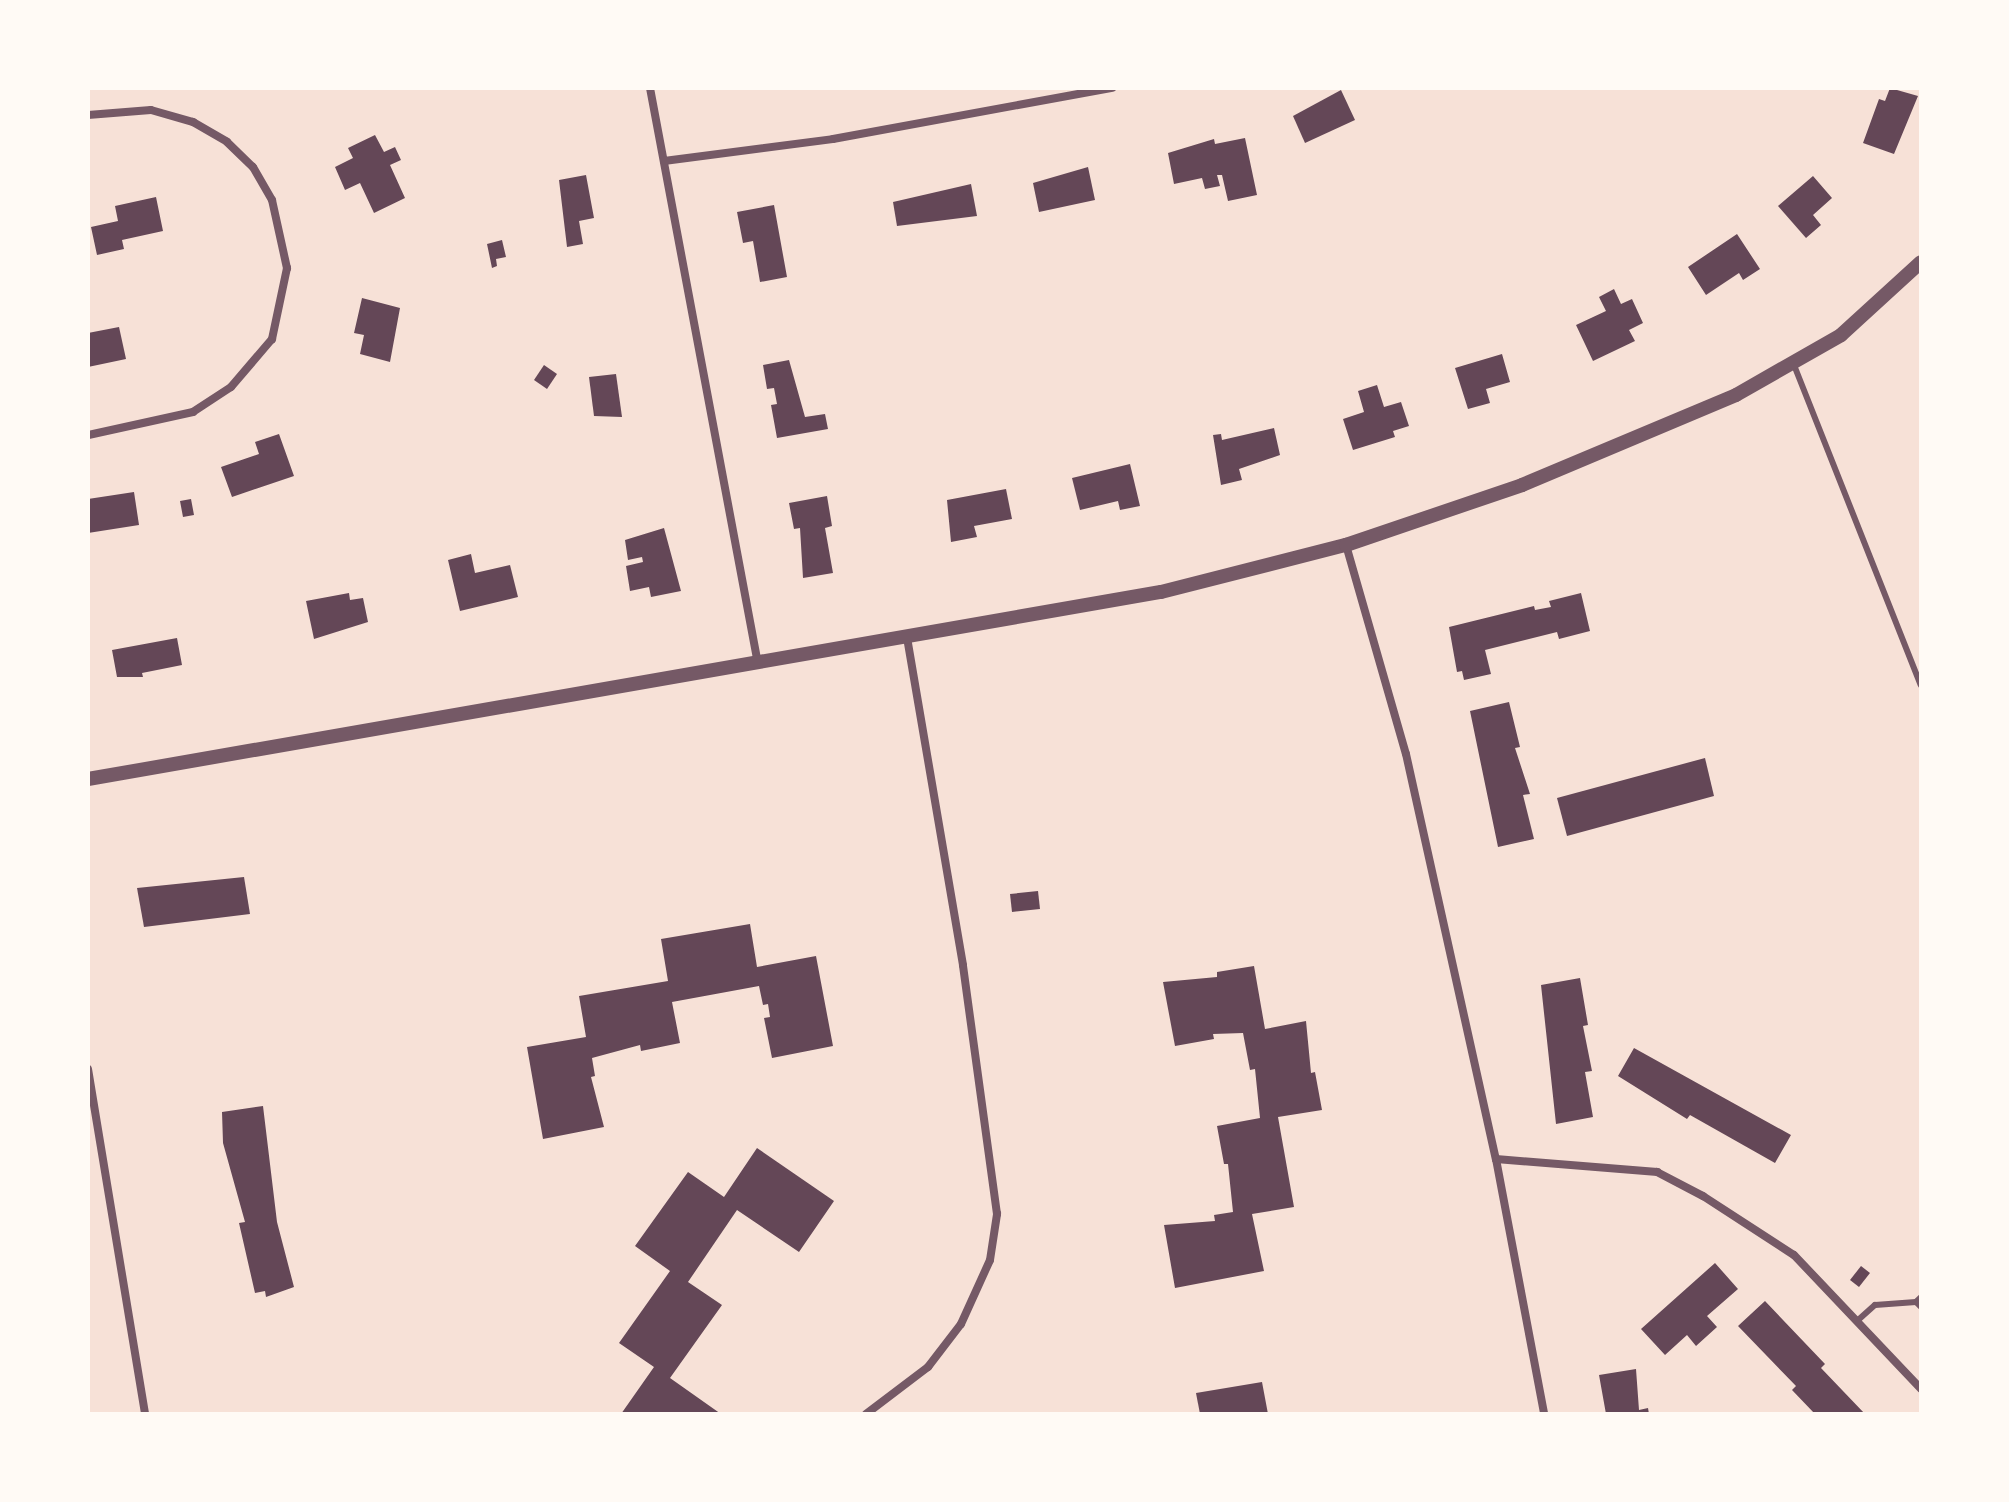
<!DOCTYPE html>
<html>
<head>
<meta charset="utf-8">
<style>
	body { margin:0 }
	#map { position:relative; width:2009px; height:1502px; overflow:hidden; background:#f7e1d7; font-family:"DejaVu Sans",sans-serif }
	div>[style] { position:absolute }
	.building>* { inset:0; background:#644757 }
	.service>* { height:6px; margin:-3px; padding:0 3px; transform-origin:3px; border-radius:3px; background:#755966 }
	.minor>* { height:8px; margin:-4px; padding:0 4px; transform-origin:4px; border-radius:4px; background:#755966 }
	.tertiary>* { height:14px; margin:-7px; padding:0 7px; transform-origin:7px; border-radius:7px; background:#755966 }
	span { translate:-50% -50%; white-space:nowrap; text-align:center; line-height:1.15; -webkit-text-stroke:6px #fffaf5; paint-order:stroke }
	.frame { position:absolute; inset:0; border:90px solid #fffaf5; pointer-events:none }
</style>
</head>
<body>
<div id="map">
	<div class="building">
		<div style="clip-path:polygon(1890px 88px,1918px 96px,1894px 154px,1863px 143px,1879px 99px,1885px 101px)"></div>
		<div style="clip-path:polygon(1341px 90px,1355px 120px,1305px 143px,1293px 116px)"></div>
		<div style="clip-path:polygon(375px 135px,384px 152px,395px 147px,401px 160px,390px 165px,405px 198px,374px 213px,360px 183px,345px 190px,335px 167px,353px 158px,348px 148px)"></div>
		<div style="clip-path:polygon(1245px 138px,1257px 195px,1228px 201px,1222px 175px,1217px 175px,1220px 186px,1205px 189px,1202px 178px,1174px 184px,1168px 153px,1214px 139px,1215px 144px)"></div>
		<div style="clip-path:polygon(1088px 167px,1095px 200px,1039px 212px,1033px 183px)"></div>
		<div style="clip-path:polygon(586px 175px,594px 218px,579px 221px,583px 244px,567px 247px,559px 180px)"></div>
		<div style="clip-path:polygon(1813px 176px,1832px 198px,1813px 215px,1821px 225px,1806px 238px,1778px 206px)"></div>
		<div style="clip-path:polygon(971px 184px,977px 216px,897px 226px,893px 202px)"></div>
		<div style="clip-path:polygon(156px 197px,163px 231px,122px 240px,124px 249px,97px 255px,91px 227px,118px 221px,115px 206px)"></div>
		<div style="clip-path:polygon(774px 205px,787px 277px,760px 282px,753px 241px,743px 243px,737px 212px)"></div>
		<div style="clip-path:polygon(1737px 234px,1760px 269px,1743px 280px,1739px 273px,1706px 295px,1688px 267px)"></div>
		<div style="clip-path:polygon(502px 240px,506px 257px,496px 259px,497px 266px,492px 268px,487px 244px)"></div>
		<div style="clip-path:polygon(1614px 289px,1621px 304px,1632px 299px,1643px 323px,1629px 330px,1635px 341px,1593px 361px,1576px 325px,1606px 311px,1599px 297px)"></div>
		<div style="clip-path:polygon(362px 298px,400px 308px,390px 362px,360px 354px,364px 335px,354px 333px)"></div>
		<div style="clip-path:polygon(119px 327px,126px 359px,88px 367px,88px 333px)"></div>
		<div style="clip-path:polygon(1502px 354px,1510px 382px,1486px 389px,1490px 403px,1468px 409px,1455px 368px)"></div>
		<div style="clip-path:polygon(789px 360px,805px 417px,825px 414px,828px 429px,777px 438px,771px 405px,777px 404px,774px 388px,767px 389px,763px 365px)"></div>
		<div style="clip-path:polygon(544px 365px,557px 374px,547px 389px,534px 380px)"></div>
		<div style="clip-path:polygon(616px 374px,622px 417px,594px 416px,589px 377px)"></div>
		<div style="clip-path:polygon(1377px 385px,1384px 407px,1401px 402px,1409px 426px,1393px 431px,1395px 437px,1353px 450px,1343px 419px,1364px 412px,1358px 391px)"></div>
		<div style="clip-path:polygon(1274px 428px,1280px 455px,1239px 469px,1242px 480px,1221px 485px,1213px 435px,1221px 434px,1222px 440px)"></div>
		<div style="clip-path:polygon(279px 434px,294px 476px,232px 497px,221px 467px,259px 454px,255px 442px)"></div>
		<div style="clip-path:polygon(1130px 464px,1140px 506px,1120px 510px,1118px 501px,1080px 510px,1072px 478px)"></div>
		<div style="clip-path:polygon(1006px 489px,1012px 519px,974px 526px,977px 537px,951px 542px,947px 500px)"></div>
		<div style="clip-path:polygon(134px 492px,139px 525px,88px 533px,88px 499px)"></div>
		<div style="clip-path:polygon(827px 496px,832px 526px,825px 528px,833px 573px,803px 578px,800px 528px,794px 529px,789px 503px)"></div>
		<div style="clip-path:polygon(191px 499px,194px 515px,183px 517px,180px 501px)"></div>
		<div style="clip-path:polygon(664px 528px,681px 591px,651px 597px,649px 587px,630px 591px,626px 566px,643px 562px,642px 557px,628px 560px,625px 540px)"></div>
		<div style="clip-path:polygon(471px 554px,475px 573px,510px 565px,518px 597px,460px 611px,448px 560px)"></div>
		<div style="clip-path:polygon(349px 593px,350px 600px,363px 598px,368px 622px,314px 639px,306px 601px)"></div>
		<div style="clip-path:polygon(1581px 593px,1590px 631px,1559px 639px,1557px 632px,1485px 650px,1491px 674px,1464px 680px,1462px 671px,1457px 672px,1449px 627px,1534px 606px,1535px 610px,1551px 607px,1549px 601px)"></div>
		<div style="clip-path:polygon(177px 638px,182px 665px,142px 673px,143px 677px,117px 677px,112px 650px)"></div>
		<div style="clip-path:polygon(1509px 702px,1520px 747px,1515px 748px,1530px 794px,1523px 795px,1534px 839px,1498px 847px,1470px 711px)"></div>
		<div style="clip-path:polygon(1705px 758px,1714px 796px,1567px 836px,1557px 798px)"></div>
		<div style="clip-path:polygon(244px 877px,250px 914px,144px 927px,137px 888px)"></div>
		<div style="clip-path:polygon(1038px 891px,1040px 909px,1012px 912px,1010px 894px)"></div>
		<div style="clip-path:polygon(750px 924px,757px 967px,816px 956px,833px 1046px,772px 1058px,764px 1018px,770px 1017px,768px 1004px,763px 1005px,759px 986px,672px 1002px,680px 1043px,641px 1051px,640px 1045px,592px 1058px,595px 1076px,591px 1077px,604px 1127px,543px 1139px,527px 1047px,586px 1037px,579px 996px,668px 981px,661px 939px)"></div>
		<div style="clip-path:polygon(1254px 966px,1265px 1029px,1306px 1021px,1311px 1073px,1315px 1072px,1322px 1110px,1278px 1117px,1294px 1207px,1252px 1214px,1264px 1271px,1175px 1288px,1164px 1225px,1215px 1221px,1214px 1215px,1233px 1212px,1228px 1164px,1224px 1164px,1217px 1126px,1260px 1118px,1255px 1069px,1250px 1070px,1243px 1033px,1213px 1034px,1214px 1039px,1175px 1046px,1163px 982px,1217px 977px,1217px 972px)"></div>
		<div style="clip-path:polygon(1580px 978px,1588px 1025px,1583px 1026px,1592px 1071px,1585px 1072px,1593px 1117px,1556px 1124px,1541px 985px)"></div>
		<div style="clip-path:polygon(1634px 1048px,1791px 1135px,1775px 1163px,1690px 1115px,1687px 1119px,1618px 1076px)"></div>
		<div style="clip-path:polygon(263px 1106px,277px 1222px,294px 1287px,266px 1297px,265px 1291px,255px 1293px,239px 1223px,245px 1222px,223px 1143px,222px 1112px)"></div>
		<div style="clip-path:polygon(757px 1148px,834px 1201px,799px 1252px,737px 1210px,688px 1282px,722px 1305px,670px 1378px,721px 1414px,621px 1414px,654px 1367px,619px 1343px,670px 1271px,635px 1246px,688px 1172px,724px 1197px)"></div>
		<div style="clip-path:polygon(1715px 1263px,1738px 1289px,1707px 1316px,1717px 1327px,1696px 1346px,1687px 1335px,1665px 1355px,1641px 1329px)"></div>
		<div style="clip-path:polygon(1861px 1266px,1870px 1273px,1859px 1287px,1850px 1280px)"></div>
		<div style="clip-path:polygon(1765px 1301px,1825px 1364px,1821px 1368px,1865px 1414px,1815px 1414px,1792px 1390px,1796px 1386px,1738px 1326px)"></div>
		<div style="clip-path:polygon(1636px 1369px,1639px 1410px,1648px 1408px,1649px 1414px,1606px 1414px,1599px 1375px)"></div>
		<div style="clip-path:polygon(1262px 1382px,1268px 1414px,1200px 1414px,1196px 1393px)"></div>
	</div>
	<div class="service">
		<div style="left:1794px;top:365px;width:344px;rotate:68.4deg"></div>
		<div style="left:1921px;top:1297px;width:7px;rotate:135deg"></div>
		<div style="left:1916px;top:1302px;width:7px;rotate:45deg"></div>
		<div style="left:1857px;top:1321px;width:24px;rotate:-42deg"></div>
		<div style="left:1875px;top:1305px;width:41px;rotate:-4.2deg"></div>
	</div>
	<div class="minor">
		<div style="left:650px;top:88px;width:586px;rotate:79.38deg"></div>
		<div style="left:88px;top:115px;width:63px;rotate:-4.5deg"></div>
		<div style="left:151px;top:110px;width:44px;rotate:15.9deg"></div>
		<div style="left:193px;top:122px;width:39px;rotate:30deg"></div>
		<div style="left:227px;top:142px;width:36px;rotate:44deg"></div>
		<div style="left:253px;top:167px;width:38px;rotate:60deg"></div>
		<div style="left:272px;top:200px;width:70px;rotate:77.6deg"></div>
		<div style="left:287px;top:268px;width:73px;rotate:101.9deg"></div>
		<div style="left:272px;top:339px;width:63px;rotate:130.5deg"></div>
		<div style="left:231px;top:387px;width:45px;rotate:146.7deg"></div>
		<div style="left:193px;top:412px;width:107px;rotate:167.6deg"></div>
		<div style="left:664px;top:161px;width:170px;rotate:-7.4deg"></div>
		<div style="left:833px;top:139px;width:284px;rotate:-10.4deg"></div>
		<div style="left:1346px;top:545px;width:217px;rotate:74deg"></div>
		<div style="left:1406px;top:754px;width:415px;rotate:77.5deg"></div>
		<div style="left:1496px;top:1159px;width:259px;rotate:79.3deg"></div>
		<div style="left:88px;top:1069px;width:350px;rotate:80.6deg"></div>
		<div style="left:1496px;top:1159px;width:162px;rotate:4.6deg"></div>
		<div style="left:1657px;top:1172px;width:52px;rotate:27.6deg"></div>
		<div style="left:1703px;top:1196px;width:108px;rotate:33deg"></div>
		<div style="left:1794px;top:1255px;width:185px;rotate:46.5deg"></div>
		<div style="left:866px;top:1414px;width:78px;rotate:-37.2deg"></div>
		<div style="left:928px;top:1367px;width:54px;rotate:-52.5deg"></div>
		<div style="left:961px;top:1324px;width:70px;rotate:-65.6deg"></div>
		<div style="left:990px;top:1260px;width:47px;rotate:-81.3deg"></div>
		<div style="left:997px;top:1214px;width:251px;rotate:-97.8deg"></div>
		<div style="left:963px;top:965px;width:331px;rotate:-99.7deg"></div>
	</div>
	<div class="tertiary">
		<div style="left:88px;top:779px;width:1089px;rotate:-9.89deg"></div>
		<div style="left:1161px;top:592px;width:191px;rotate:-14.3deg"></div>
		<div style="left:1346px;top:545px;width:186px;rotate:-18.8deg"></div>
		<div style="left:1522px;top:485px;width:232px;rotate:-22.8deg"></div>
		<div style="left:1736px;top:395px;width:121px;rotate:-29.7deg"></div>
		<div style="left:1841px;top:335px;width:108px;rotate:-42.4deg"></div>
	</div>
	<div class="frame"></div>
</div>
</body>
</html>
